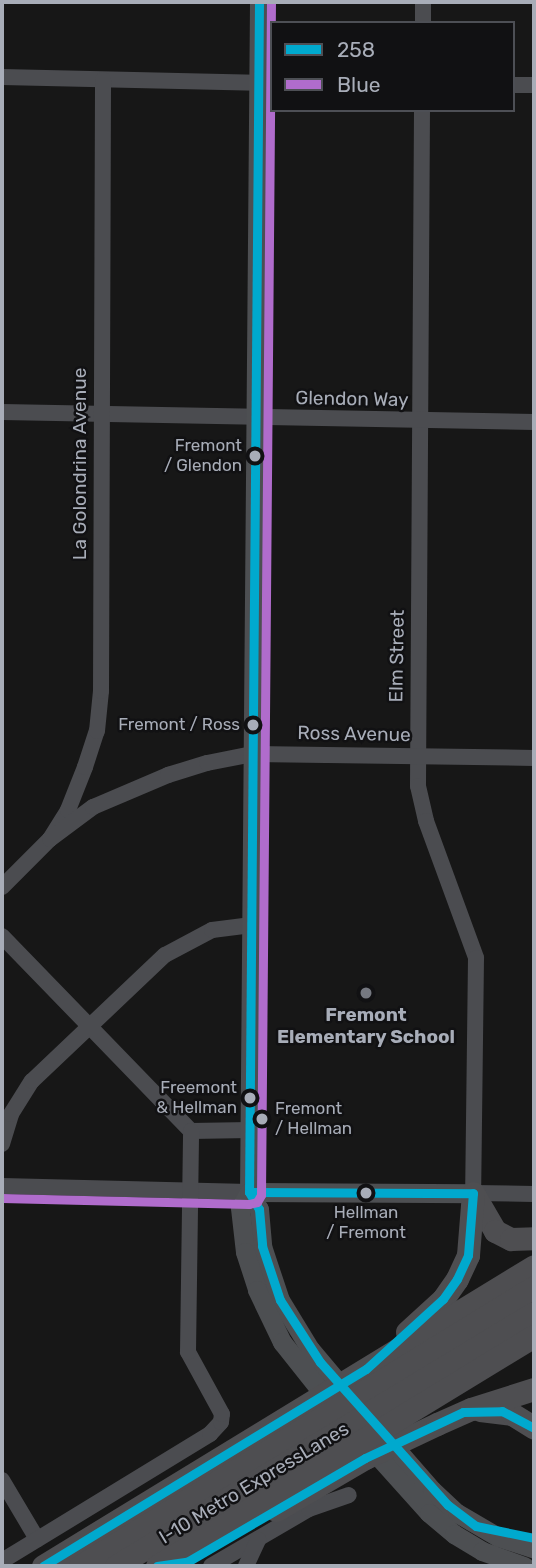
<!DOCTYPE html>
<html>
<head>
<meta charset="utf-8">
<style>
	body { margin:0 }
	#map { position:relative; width:536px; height:1568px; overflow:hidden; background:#171717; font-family:Rubik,sans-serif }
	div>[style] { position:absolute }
	.minor>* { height:16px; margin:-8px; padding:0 8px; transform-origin:8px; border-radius:8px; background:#4b4c50 }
	.major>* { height:19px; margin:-9.5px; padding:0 9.5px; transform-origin:9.5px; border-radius:9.5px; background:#4d4f52 }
	.highway>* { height:23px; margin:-11.5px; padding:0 11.5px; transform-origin:11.5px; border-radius:11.5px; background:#4e4e51 }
	.bus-1>* { height:9px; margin:-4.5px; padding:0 4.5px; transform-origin:4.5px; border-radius:4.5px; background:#00a9ce }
	.bus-2>* { height:9px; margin:-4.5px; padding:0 4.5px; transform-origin:4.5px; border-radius:4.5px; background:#b06ccc }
	.dots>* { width:19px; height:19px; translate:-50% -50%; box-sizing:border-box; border:4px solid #111113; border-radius:50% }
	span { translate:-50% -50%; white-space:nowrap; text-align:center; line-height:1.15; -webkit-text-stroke:5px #111113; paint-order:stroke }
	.bus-label { font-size:17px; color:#a8adb8 }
	.right { translate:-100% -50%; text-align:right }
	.left { translate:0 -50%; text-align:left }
	.street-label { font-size:19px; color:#a8adb8 }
	.poi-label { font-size:19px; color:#a8adb8; font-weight:700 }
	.frame { position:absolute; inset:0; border:4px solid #a8adb8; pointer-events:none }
	.legend { position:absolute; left:270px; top:21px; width:245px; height:91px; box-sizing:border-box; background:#111113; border:2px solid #4d4f55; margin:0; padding:9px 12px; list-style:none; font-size:21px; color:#a8adb8 }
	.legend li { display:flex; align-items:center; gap:14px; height:35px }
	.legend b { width:35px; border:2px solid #4d4f55 }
</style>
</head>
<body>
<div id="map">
	<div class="minor">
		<div style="left:423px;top:23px;width:21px;rotate:-90deg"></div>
		<div style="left:2px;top:77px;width:270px;rotate:1.3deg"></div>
		<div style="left:513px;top:85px;width:21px"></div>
		<div style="left:422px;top:110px;width:676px;rotate:90.34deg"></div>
		<div style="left:418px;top:786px;width:36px;rotate:77deg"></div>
		<div style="left:426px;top:821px;width:146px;rotate:69.9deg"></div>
		<div style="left:476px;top:958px;width:235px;rotate:90.7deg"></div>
		<div style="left:473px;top:1193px;width:61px;rotate:0.9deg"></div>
		<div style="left:2px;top:412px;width:532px;rotate:1.08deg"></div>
		<div style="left:50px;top:839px;width:34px;rotate:-58deg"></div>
		<div style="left:68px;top:810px;width:46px;rotate:-68.4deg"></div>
		<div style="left:85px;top:767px;width:38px;rotate:-72deg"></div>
		<div style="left:97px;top:731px;width:40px;rotate:-84.3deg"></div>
		<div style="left:101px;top:691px;width:611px;rotate:-89.81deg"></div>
		<div style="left:2px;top:887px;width:68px;rotate:-45deg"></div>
		<div style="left:50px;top:839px;width:54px;rotate:-36.7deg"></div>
		<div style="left:93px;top:807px;width:82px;rotate:-23.1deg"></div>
		<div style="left:168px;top:775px;width:41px;rotate:-17.1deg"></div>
		<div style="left:207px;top:763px;width:47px;rotate:-11.1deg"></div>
		<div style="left:253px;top:754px;width:281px;rotate:0.8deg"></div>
		<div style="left:2px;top:936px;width:272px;rotate:45.9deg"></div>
		<div style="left:191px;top:1131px;width:59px;rotate:-1deg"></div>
		<div style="left:2px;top:1144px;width:31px;rotate:-73deg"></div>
		<div style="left:11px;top:1114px;width:39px;rotate:-58deg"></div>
		<div style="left:32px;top:1081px;width:183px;rotate:-43.5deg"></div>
		<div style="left:165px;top:955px;width:53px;rotate:-28deg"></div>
		<div style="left:212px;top:930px;width:40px;rotate:-7.1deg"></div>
		<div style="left:2px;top:1186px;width:247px;rotate:1.4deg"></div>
		<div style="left:2px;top:1480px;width:69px;rotate:59.3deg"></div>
		<div style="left:2px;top:1561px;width:244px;rotate:-31.4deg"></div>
		<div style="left:210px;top:1434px;width:16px;rotate:-47deg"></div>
		<div style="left:221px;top:1422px;width:8px;rotate:-83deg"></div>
		<div style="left:222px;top:1414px;width:71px;rotate:-118.7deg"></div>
		<div style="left:188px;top:1352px;width:221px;rotate:-89.2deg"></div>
		<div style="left:211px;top:1566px;width:113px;rotate:-30.2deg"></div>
		<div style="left:309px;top:1509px;width:42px;rotate:-19.3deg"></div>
		<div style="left:246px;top:1566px;width:29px;rotate:-65deg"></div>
	</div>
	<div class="major">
		<div style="left:259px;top:2px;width:1190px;rotate:90.48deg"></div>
		<div style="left:249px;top:1192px;width:20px;rotate:60deg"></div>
		<div style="left:259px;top:1209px;width:37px;rotate:85deg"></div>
		<div style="left:262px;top:1246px;width:57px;rotate:71.6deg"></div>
		<div style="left:280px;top:1300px;width:57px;rotate:58.5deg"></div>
		<div style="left:310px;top:1349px;width:59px;rotate:49.8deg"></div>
		<div style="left:249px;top:1192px;width:18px;rotate:119deg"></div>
		<div style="left:240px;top:1208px;width:44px;rotate:83.5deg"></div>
		<div style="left:245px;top:1252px;width:40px;rotate:72deg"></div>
		<div style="left:257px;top:1290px;width:58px;rotate:64.3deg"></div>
		<div style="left:282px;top:1342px;width:80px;rotate:51.6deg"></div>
		<div style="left:249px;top:1192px;width:224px;rotate:0.3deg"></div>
		<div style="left:384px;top:1435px;width:73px;rotate:48.9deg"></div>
		<div style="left:432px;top:1490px;width:34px;rotate:43deg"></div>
		<div style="left:457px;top:1513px;width:48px;rotate:30.3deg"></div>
		<div style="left:498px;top:1537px;width:38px;rotate:18deg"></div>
		<div style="left:366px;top:1443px;width:94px;rotate:48deg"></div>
		<div style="left:429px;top:1513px;width:33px;rotate:40deg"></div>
		<div style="left:454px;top:1534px;width:33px;rotate:31deg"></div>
		<div style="left:482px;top:1551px;width:45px;rotate:19.7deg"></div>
	</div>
	<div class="highway">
		<div style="left:473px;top:1193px;width:44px;rotate:59.9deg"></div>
		<div style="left:495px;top:1231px;width:18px;rotate:27deg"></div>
		<div style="left:511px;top:1239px;width:23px;rotate:-2deg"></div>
		<div style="left:407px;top:1332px;width:49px;rotate:-42.5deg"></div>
		<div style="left:443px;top:1299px;width:24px;rotate:-55deg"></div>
		<div style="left:457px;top:1279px;width:26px;rotate:-65deg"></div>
		<div style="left:468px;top:1255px;width:62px;rotate:-85.4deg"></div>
		<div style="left:480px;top:1410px;width:32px;rotate:7deg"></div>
		<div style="left:512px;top:1414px;width:26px;rotate:32deg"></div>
		<div style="left:276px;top:1510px;width:103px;rotate:-30.3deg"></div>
		<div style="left:365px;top:1458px;width:80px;rotate:-25.3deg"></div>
		<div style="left:437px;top:1424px;width:37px;rotate:-24deg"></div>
		<div style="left:471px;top:1409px;width:66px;rotate:-17.6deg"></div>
		<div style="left:43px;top:1566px;width:575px;rotate:-31.42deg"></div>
		<div style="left:80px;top:1566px;width:533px;rotate:-31.57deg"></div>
		<div style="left:116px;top:1566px;width:489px;rotate:-31.2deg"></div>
		<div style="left:157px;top:1566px;width:442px;rotate:-31.4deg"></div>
	</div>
	<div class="bus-1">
		<div style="left:259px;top:2px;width:1190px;rotate:90.48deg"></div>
		<div style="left:249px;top:1192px;width:20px;rotate:60deg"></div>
		<div style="left:259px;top:1209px;width:37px;rotate:85deg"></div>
		<div style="left:262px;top:1246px;width:57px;rotate:71.6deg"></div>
		<div style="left:280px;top:1300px;width:74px;rotate:57.2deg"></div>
		<div style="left:320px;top:1362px;width:192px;rotate:48.2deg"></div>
		<div style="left:448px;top:1505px;width:35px;rotate:37deg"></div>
		<div style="left:476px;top:1526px;width:59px;rotate:11.7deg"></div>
		<div style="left:249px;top:1192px;width:224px;rotate:0.3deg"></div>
		<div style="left:43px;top:1566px;width:378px;rotate:-31.4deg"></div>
		<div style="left:366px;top:1369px;width:104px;rotate:-42.3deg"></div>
		<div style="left:443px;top:1299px;width:24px;rotate:-55deg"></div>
		<div style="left:457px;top:1279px;width:26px;rotate:-65deg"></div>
		<div style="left:468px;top:1255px;width:62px;rotate:-85.4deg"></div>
		<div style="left:157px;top:1566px;width:30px;rotate:-8deg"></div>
		<div style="left:187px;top:1562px;width:206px;rotate:-30.3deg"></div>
		<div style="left:365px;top:1458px;width:108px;rotate:-25.1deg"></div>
		<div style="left:463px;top:1412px;width:39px;rotate:-1deg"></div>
		<div style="left:502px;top:1411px;width:36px;rotate:28deg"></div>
	</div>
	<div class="bus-2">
		<div style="left:2px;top:1198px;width:247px;rotate:1.4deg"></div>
		<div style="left:249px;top:1204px;width:8px;rotate:-14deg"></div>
		<div style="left:257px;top:1202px;width:8px;rotate:-60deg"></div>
		<div style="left:261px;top:1195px;width:1193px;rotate:-89.52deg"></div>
	</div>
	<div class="dots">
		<div style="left:255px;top:456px;background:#a8adb8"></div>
		<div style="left:253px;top:725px;background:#a8adb8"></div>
		<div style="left:366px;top:993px;background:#757880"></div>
		<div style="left:250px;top:1098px;background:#a8adb8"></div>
		<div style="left:262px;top:1119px;background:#a8adb8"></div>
		<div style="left:366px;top:1193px;background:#a8adb8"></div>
	</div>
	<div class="bus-label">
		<span class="right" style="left:242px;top:456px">Fremont<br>/ Glendon</span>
		<span class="right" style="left:240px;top:725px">Fremont / Ross</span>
		<span class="right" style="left:237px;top:1098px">Freemont<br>&amp; Hellman</span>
		<span class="left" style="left:275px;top:1119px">Fremont<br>/ Hellman</span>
		<span style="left:366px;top:1223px">Hellman<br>/ Fremont</span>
	</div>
	<div class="street-label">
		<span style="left:352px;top:399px;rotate:1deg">Glendon Way</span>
		<span style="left:80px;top:464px;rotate:-90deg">La Golondrina Avenue</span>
		<span style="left:397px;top:656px;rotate:-89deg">Elm Street</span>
		<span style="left:354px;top:734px;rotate:1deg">Ross Avenue</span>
		<span style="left:254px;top:1483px;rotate:-31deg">I-10 Metro ExpressLanes</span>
	</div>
	<div class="poi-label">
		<span style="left:366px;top:1026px">Fremont<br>Elementary School</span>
	</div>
	<div class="frame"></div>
	<ul class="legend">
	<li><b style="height:9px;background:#00a9ce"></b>258</li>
	<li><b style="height:9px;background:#b06ccc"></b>Blue</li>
	</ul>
</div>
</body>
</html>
